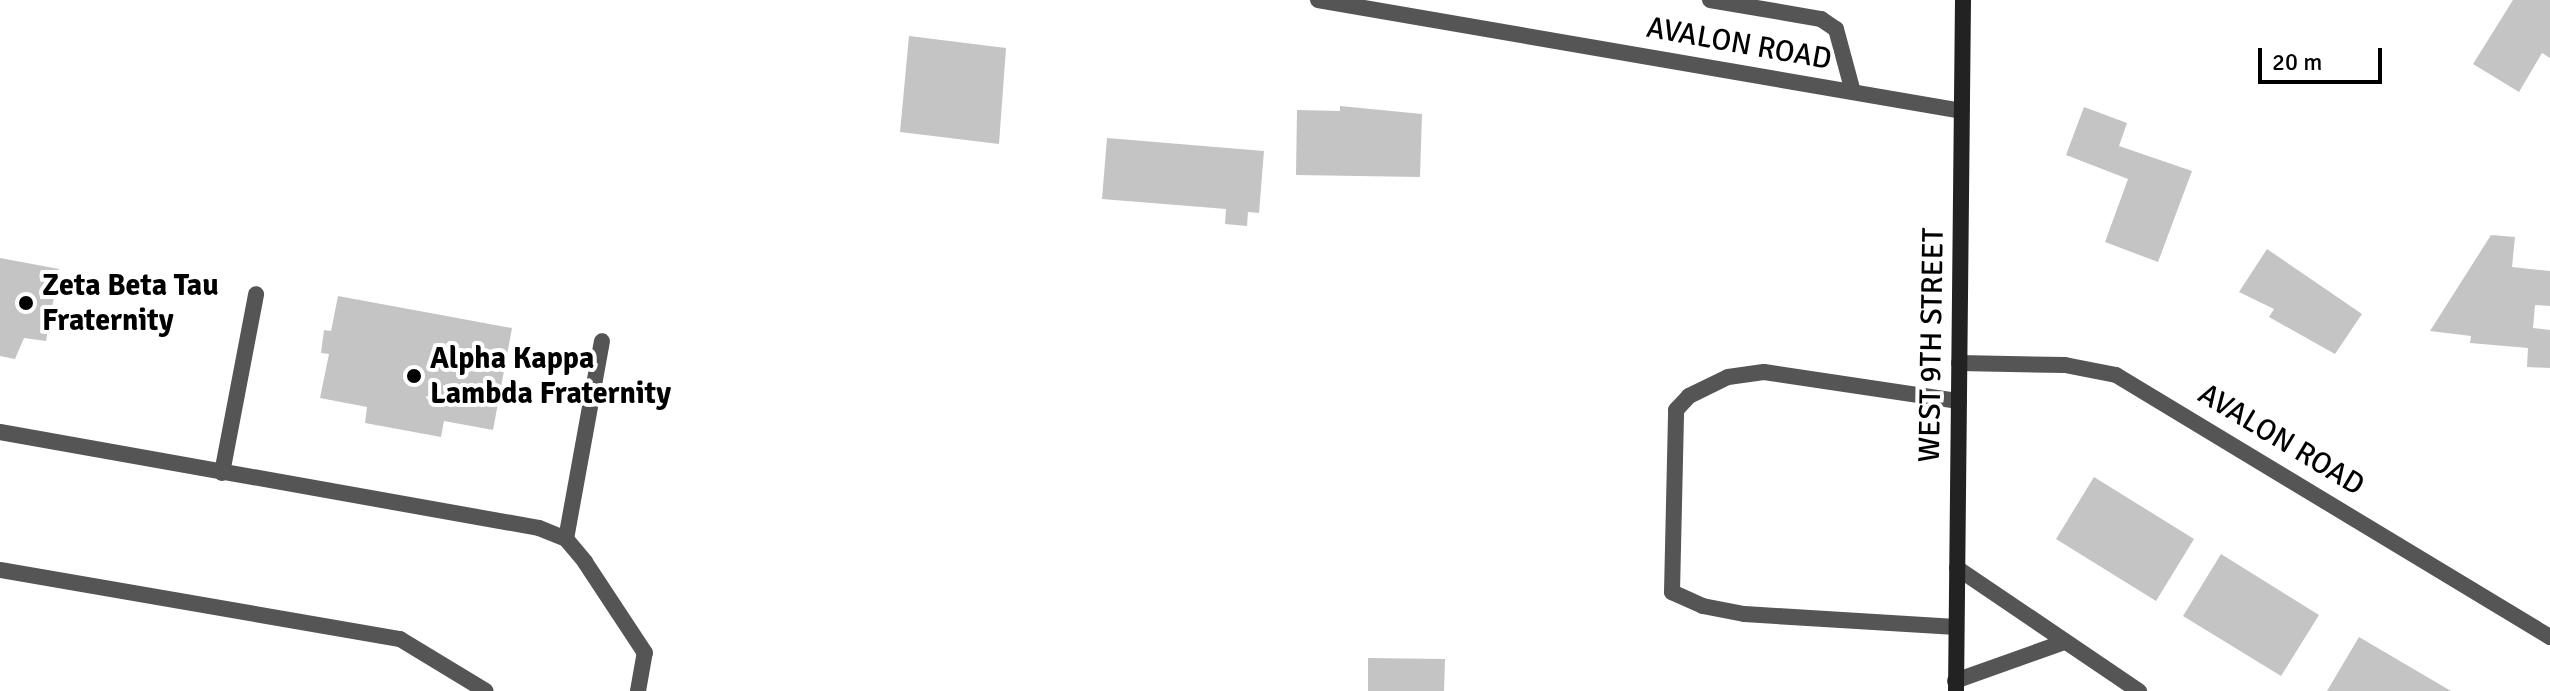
<!DOCTYPE html>
<html>
<head>
<meta charset="utf-8">
<style>
	body { margin:0 }
	#map { position:relative; width:2550px; height:691px; overflow:hidden; background:#fff; font-family:Signika,sans-serif }
	div>[style] { position:absolute }
	.building>* { inset:0; background:#c4c4c4 }
	.service>* { height:16px; margin:-8px; padding:0 8px; transform-origin:8px; border-radius:8px; background:#555 }
	.minor>* { height:16px; margin:-8px; padding:0 8px; transform-origin:8px; border-radius:8px; background:#555 }
	.secondary>* { height:16px; margin:-8px; padding:0 8px; transform-origin:8px; border-radius:8px; background:#222 }
	.dots>* { width:22px; height:22px; translate:-50% -50%; box-sizing:border-box; border:4px solid #fff; border-radius:50% }
	span { translate:-50% -50%; white-space:nowrap; text-align:center; line-height:1.15; -webkit-text-stroke:8px #fff; paint-order:stroke }
	.street-label { font-size:30px; color:#000 }
	.poi-label { font-size:30px; color:#000; font-weight:700 }
	.left { translate:0 -50%; text-align:left }
	.scale { position:absolute; left:2258px; top:48px; width:124px; height:36px; box-sizing:border-box; border:4px solid #000; border-top:0; padding-left:10px; font-size:24px; line-height:28px; white-space:nowrap; color:#000; -webkit-text-stroke:6px #fff; paint-order:stroke }
</style>
</head>
<body>
<div id="map">
	<div class="building">
		<div style="clip-path:polygon(2513px 0,2550px 0,2550px 58px,2542px 53px,2519px 92px,2473px 64px)"></div>
		<div style="clip-path:polygon(909px 36px,1006px 48px,999px 144px,900px 132px)"></div>
		<div style="clip-path:polygon(1340px 106px,1422px 114px,1420px 177px,1296px 175px,1297px 110px,1340px 111px)"></div>
		<div style="clip-path:polygon(2084px 107px,2127px 123px,2119px 146px,2192px 171px,2158px 262px,2105px 242px,2128px 179px,2066px 155px)"></div>
		<div style="clip-path:polygon(1107px 138px,1264px 151px,1259px 213px,1248px 212px,1247px 226px,1225px 224px,1226px 209px,1102px 199px)"></div>
		<div style="clip-path:polygon(2491px 235px,2515px 237px,2512px 267px,2550px 271px,2550px 306px,2535px 305px,2533px 328px,2550px 330px,2550px 368px,2527px 367px,2528px 348px,2470px 343px,2471px 336px,2430px 331px)"></div>
		<div style="clip-path:polygon(2267px 249px,2362px 314px,2335px 354px,2269px 317px,2274px 309px,2239px 292px)"></div>
		<div style="clip-path:polygon(0 258px,59px 269px,46px 341px,24px 338px,15px 359px,0 356px)"></div>
		<div style="clip-path:polygon(338px 296px,512px 328px,493px 430px,444px 421px,441px 437px,365px 423px,367px 407px,320px 398px,329px 354px,321px 353px,324px 330px,331px 331px)"></div>
		<div style="clip-path:polygon(2094px 477px,2194px 539px,2156px 601px,2056px 539px)"></div>
		<div style="clip-path:polygon(2221px 554px,2319px 615px,2281px 676px,2183px 616px)"></div>
		<div style="clip-path:polygon(2359px 637px,2451px 691px,2327px 691px)"></div>
		<div style="clip-path:polygon(1368px 658px,1445px 659px,1444px 691px,1368px 691px)"></div>
	</div>
	<div class="service">
		<div style="left:1710px;top:0;width:113px;rotate:9.7deg"></div>
		<div style="left:1821px;top:19px;width:18px;rotate:34deg"></div>
		<div style="left:1836px;top:29px;width:65px;rotate:74.9deg"></div>
		<div style="left:0;top:432px;width:547px;rotate:10.1deg"></div>
		<div style="left:539px;top:528px;width:29px;rotate:22deg"></div>
		<div style="left:566px;top:539px;width:30px;rotate:50deg"></div>
		<div style="left:585px;top:562px;width:109px;rotate:56.6deg"></div>
		<div style="left:222px;top:473px;width:182px;rotate:-79.2deg"></div>
		<div style="left:566px;top:539px;width:201px;rotate:-79.7deg"></div>
		<div style="left:1957px;top:568px;width:220px;rotate:34.1deg"></div>
		<div style="left:0;top:570px;width:406px;rotate:9.8deg"></div>
		<div style="left:400px;top:639px;width:100px;rotate:31.2deg"></div>
		<div style="left:1956px;top:627px;width:212px;rotate:-176.5deg"></div>
		<div style="left:1744px;top:614px;width:42px;rotate:-169deg"></div>
		<div style="left:1703px;top:606px;width:34px;rotate:-156deg"></div>
		<div style="left:1672px;top:592px;width:182px;rotate:-88.7deg"></div>
		<div style="left:1676px;top:410px;width:19px;rotate:-47deg"></div>
		<div style="left:1689px;top:396px;width:43px;rotate:-26deg"></div>
		<div style="left:1728px;top:377px;width:36px;rotate:-8deg"></div>
		<div style="left:1764px;top:372px;width:197px;rotate:8.5deg"></div>
		<div style="left:1955px;top:681px;width:114px;rotate:-19.6deg"></div>
	</div>
	<div class="minor">
		<div style="left:1318px;top:0;width:653px;rotate:9.78deg"></div>
		<div style="left:1959px;top:363px;width:106px;rotate:1.1deg"></div>
		<div style="left:2065px;top:365px;width:52px;rotate:11.1deg"></div>
		<div style="left:2116px;top:375px;width:507px;rotate:31.12deg"></div>
		<div style="left:638px;top:691px;width:39px;rotate:-80deg"></div>
	</div>
	<div class="secondary">
		<div style="left:1956px;top:691px;width:691px;rotate:-89.42deg"></div>
	</div>
	<div class="dots">
		<div style="left:26px;top:303px;background:#000"></div>
		<div style="left:414px;top:376px;background:#000"></div>
	</div>
	<div class="street-label">
		<span style="left:1739px;top:44px;rotate:10deg">AVALON ROAD</span>
		<span style="left:1932px;top:345px;rotate:-89deg">WEST 9TH STREET</span>
		<span style="left:2281px;top:440px;rotate:31deg">AVALON ROAD</span>
	</div>
	<div class="poi-label">
		<span class="left" style="left:42px;top:303px">Zeta Beta Tau<br>Fraternity</span>
		<span class="left" style="left:430px;top:376px">Alpha Kappa<br>Lambda Fraternity</span>
	</div>
	<div class="scale">20 m</div>
</div>
</body>
</html>
